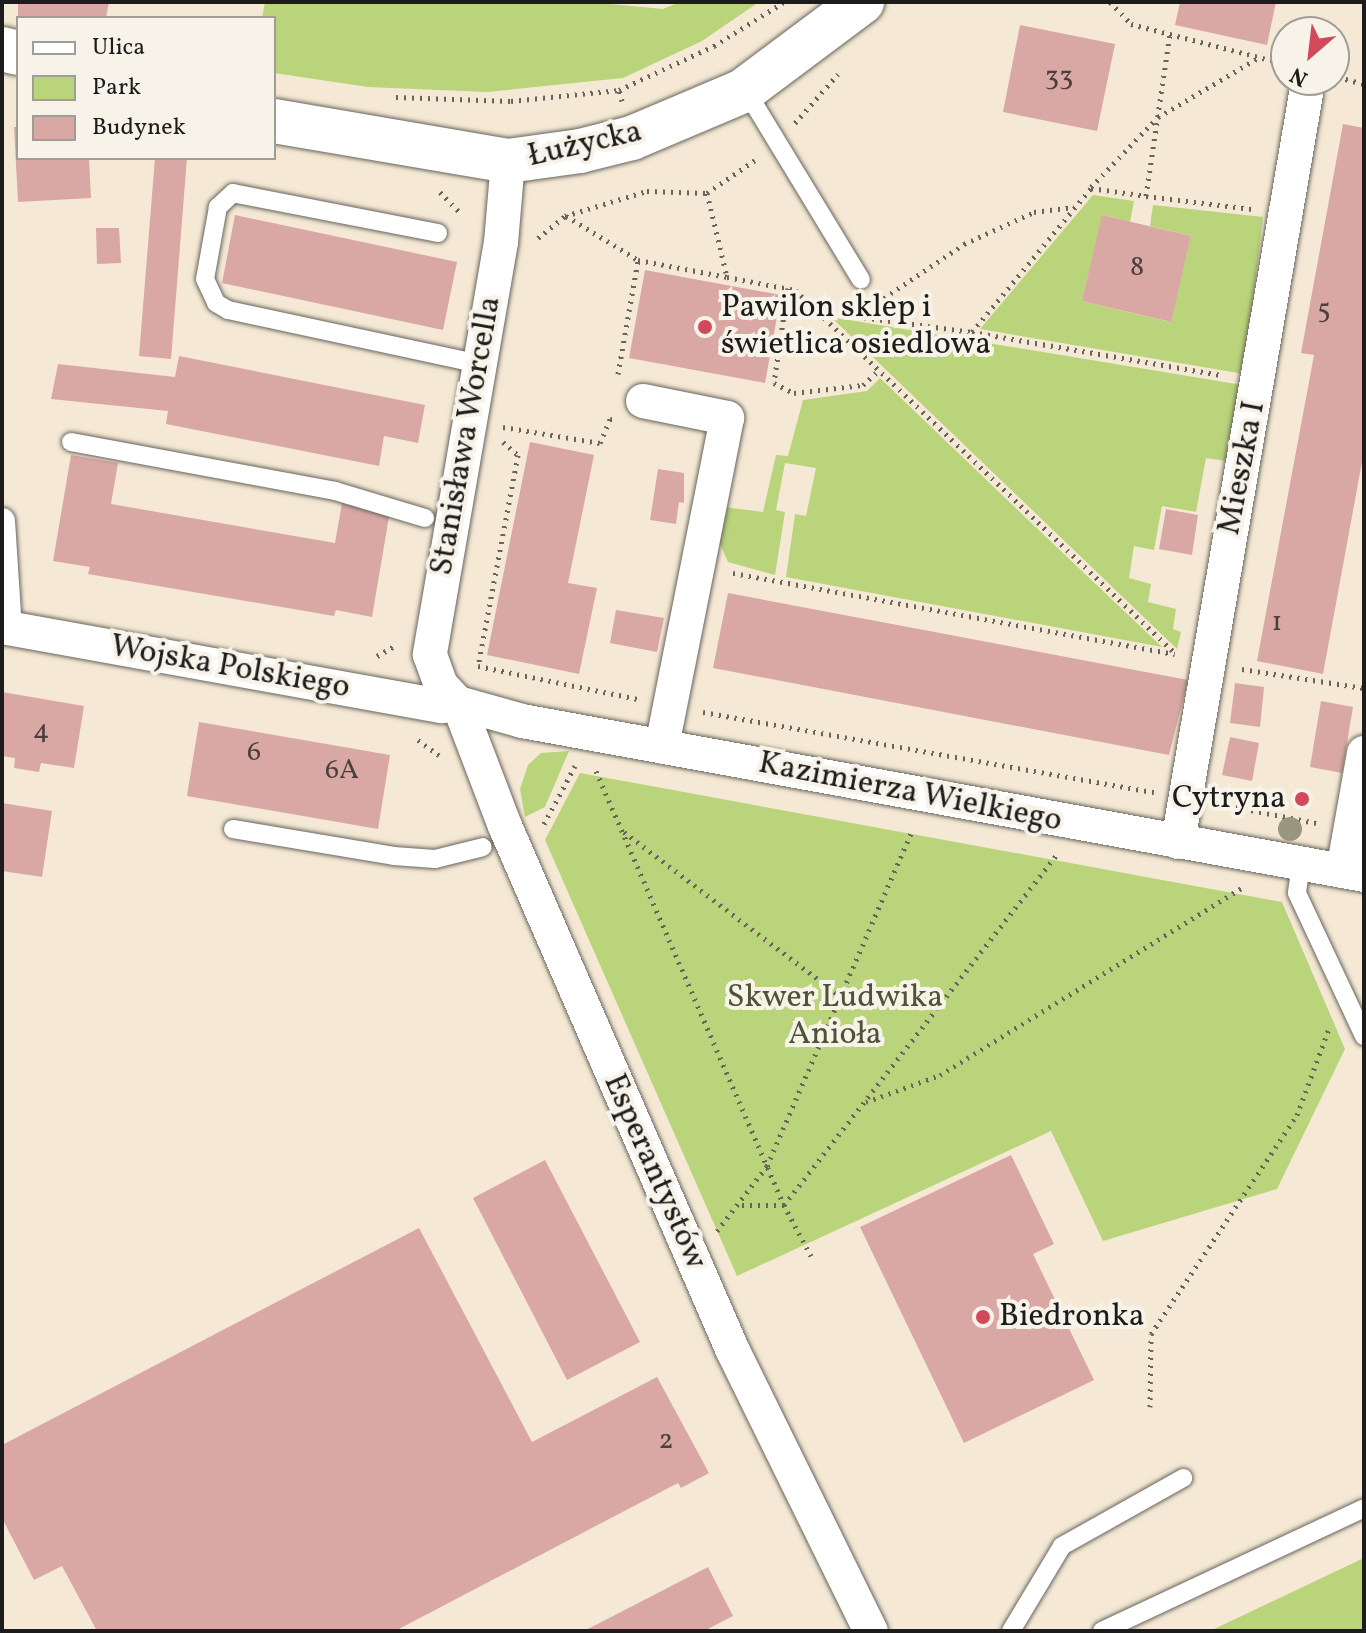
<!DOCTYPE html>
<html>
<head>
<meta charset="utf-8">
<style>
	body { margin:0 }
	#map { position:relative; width:1366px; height:1633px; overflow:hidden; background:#f5e9d5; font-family:Vollkorn,serif }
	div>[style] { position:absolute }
	.green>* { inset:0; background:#b9d47a }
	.building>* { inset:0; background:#daa8a4 }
	.path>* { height:5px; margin-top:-2.5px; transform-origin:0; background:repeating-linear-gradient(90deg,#68645d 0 2px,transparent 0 8px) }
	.roads { filter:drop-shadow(0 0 2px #68645d) drop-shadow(0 0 2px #68645d) }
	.service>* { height:18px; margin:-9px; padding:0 9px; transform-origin:9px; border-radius:9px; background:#fff }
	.pedestrian>* { height:26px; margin:-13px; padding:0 13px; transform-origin:13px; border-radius:13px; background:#fff }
	.minor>* { height:34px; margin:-17px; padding:0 17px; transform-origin:17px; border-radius:17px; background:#fff }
	.tertiary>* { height:44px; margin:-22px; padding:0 22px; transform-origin:22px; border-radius:22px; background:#fff }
	.trees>* { width:24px; height:24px; margin:-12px; border-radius:50%; background:#98967f }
	.dots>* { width:22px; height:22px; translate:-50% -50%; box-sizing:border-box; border:4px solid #f7f3e8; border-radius:50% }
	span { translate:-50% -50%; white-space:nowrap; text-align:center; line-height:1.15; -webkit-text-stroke:8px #f7f3e8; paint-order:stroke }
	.number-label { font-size:28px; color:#4c3f3e }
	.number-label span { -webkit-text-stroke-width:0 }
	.street-label { font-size:32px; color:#1c1c1c }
	.poi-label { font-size:32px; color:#1c1c1c }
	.left { translate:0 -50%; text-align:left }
	.right { translate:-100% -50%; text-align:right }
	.park-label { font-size:32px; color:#4b5338 }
	.frame { position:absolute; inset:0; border:4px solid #1c1c1c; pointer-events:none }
	.legend { position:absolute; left:16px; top:16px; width:260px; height:144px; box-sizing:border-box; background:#f7f3e8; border:2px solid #9f9d96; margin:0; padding:10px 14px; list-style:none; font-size:24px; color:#1c1c1c }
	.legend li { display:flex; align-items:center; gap:16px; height:40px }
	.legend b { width:40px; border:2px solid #9f9d96 }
	.north { position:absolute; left:1270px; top:16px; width:80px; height:80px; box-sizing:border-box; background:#f7f3e8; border:2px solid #9f9d96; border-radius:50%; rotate:208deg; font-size:22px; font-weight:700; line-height:32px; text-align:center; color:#1c1c1c }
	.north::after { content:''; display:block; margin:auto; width:28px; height:36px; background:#d1495b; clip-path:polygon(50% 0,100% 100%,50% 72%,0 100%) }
</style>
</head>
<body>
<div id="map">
	<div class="green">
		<div style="clip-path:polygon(265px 2px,589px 2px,663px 9px,680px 2px,759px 2px,702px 41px,623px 78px,487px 92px,368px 87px,274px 73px,274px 18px,262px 18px)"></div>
		<div style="clip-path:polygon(1093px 195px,1134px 201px,1130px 222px,1103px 215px,1082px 301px,1170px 322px,1191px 236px,1150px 226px,1153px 205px,1263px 217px,1244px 374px,980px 329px)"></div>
		<div style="clip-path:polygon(831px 317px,1242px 385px,1226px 461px,1206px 458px,1196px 512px,1162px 506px,1154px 550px,1134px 546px,1129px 578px,1151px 584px,1148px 602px,1176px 609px,1173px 629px,1181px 632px,1177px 649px)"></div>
		<div style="clip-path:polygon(880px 378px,1025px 517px,1162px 647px,786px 577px,795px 514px,806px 516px,816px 468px,785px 463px,776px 510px,785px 512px,775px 575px,728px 562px,720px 544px,724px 507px,763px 512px,776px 455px,788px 456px,803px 400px,867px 391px)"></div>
		<div style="clip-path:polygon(569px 751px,545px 807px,525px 817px,520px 789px,528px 765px,541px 753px)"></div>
		<div style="clip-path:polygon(580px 773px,1282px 902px,1345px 1049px,1277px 1189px,1103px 1241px,1051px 1131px,737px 1276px,545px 840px)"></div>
		<div style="clip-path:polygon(1364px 1558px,1364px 1631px,1210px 1631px)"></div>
	</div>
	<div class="building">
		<div style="clip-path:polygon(18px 2px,109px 2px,106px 18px,18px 18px,18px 25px)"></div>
		<div style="clip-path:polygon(1180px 2px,1276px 2px,1267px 45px,1175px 25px)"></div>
		<div style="clip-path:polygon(1020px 25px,1115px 44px,1097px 131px,1003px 112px)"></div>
		<div style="clip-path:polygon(1343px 124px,1364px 128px,1364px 451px,1323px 674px,1257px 661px,1314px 355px,1301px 353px)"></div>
		<div style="clip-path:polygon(14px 127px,18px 127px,18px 158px,89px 158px,91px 198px,18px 202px)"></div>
		<div style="clip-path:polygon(155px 158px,187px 158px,171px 359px,139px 356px)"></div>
		<div style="clip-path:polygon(235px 215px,457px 262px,443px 330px,222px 283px)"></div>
		<div style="clip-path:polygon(1102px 215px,1191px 236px,1171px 322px,1082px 301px)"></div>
		<div style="clip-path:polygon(96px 228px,119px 228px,121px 263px,97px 264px)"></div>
		<div style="clip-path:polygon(645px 270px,781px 295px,765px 383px,629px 358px)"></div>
		<div style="clip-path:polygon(179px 356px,425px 405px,418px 443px,384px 436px,379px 466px,166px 424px,168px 411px,51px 399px,58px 364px,175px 377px)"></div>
		<div style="clip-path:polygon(530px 442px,594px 455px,568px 583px,597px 588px,579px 674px,487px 655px)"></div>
		<div style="clip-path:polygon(71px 455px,118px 463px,111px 504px,335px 543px,342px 503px,390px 511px,372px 617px,336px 610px,334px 616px,88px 574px,90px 567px,53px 561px)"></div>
		<div style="clip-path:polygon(658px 469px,684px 473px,684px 503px,679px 502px,676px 524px,650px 520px)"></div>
		<div style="clip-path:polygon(1166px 509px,1198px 515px,1192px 555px,1159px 549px)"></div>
		<div style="clip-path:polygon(728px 593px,1188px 680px,1169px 755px,713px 668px)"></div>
		<div style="clip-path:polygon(616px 610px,664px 618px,657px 652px,610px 643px)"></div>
		<div style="clip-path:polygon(1235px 683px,1264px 687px,1260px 727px,1230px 723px)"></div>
		<div style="clip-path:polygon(2px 692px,84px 706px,74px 768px,41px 763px,39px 772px,14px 768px,15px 758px,2px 756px)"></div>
		<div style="clip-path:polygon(1321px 701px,1353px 707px,1342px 773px,1310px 767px)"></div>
		<div style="clip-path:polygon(199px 722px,390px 755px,378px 829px,187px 796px)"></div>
		<div style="clip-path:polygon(1230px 737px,1259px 743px,1252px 781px,1222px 775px)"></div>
		<div style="clip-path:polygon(2px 803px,52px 811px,42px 877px,2px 871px)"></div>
		<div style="clip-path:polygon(1011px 1155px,1054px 1244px,1033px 1254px,1094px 1380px,964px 1443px,860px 1227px)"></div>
		<div style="clip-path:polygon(545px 1160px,640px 1342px,567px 1380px,473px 1198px)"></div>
		<div style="clip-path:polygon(419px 1228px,532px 1442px,657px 1377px,709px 1473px,681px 1488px,678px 1483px,395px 1631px,97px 1631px,62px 1566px,34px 1580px,2px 1518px,2px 1445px)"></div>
		<div style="clip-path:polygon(708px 1567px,733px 1616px,704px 1631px,584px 1631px)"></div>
	</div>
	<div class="path">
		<div style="left:1110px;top:2px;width:30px;rotate:46deg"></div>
		<div style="left:1131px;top:24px;width:160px;rotate:14.5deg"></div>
		<div style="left:1338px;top:77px;width:27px;rotate:15deg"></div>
		<div style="left:396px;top:97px;width:115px;rotate:2deg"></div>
		<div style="left:511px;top:101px;width:109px;rotate:-5.8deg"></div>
		<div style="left:622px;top:101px;width:11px;rotate:-105deg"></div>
		<div style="left:619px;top:90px;width:105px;rotate:-24.9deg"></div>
		<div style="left:714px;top:46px;width:83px;rotate:-32.2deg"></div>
		<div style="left:795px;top:123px;width:65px;rotate:-48.7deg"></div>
		<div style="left:1091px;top:187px;width:97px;rotate:-46.3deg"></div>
		<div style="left:1158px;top:117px;width:118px;rotate:-30.5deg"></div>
		<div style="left:440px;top:192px;width:29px;rotate:46deg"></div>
		<div style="left:707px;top:193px;width:58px;rotate:-34.5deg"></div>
		<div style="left:1146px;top:196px;width:107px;rotate:7deg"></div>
		<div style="left:566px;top:216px;width:84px;rotate:31.4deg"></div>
		<div style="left:638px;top:260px;width:91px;rotate:10.8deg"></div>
		<div style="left:538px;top:238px;width:35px;rotate:-39deg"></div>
		<div style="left:565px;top:216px;width:86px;rotate:-17deg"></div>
		<div style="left:647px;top:191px;width:60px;rotate:1.9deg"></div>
		<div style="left:707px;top:193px;width:86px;rotate:76.6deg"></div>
		<div style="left:727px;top:277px;width:69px;rotate:10.8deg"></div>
		<div style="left:795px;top:290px;width:526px;rotate:43.69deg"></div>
		<div style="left:788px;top:288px;width:96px;rotate:98.4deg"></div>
		<div style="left:774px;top:383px;width:22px;rotate:27deg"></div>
		<div style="left:794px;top:393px;width:69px;rotate:-6.6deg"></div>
		<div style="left:863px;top:385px;width:22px;rotate:-43deg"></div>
		<div style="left:884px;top:298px;width:97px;rotate:-34deg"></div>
		<div style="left:964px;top:244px;width:77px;rotate:-24.6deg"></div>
		<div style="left:1034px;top:212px;width:40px;rotate:-7.1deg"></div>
		<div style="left:817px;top:311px;width:156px;rotate:7.7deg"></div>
		<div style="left:972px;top:332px;width:187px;rotate:-50.4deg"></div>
		<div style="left:1091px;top:188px;width:56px;rotate:8.3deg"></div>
		<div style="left:1146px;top:196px;width:164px;rotate:-81.6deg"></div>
		<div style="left:972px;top:332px;width:254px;rotate:9.8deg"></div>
		<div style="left:618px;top:374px;width:116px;rotate:-80deg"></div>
		<div style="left:503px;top:427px;width:98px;rotate:9.4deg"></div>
		<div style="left:600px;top:443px;width:26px;rotate:-67deg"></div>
		<div style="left:610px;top:419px;width:5px;rotate:11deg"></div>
		<div style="left:503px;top:442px;width:20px;rotate:41deg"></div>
		<div style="left:518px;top:455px;width:215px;rotate:100.7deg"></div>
		<div style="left:478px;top:666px;width:163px;rotate:11.7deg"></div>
		<div style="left:733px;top:573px;width:449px;rotate:10.4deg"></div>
		<div style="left:377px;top:656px;width:22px;rotate:-30deg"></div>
		<div style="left:1242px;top:669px;width:123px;rotate:8.9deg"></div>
		<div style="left:703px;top:712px;width:458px;rotate:10.1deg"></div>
		<div style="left:418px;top:740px;width:26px;rotate:36deg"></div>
		<div style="left:596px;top:771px;width:473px;rotate:66.6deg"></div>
		<div style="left:784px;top:1205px;width:46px;rotate:180deg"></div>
		<div style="left:1220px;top:804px;width:98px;rotate:11.2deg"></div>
		<div style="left:544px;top:824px;width:66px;rotate:-61.9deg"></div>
		<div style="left:624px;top:832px;width:271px;rotate:37.2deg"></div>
		<div style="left:866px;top:1102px;width:79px;rotate:-20deg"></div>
		<div style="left:940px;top:1075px;width:355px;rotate:-31.8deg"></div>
		<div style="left:717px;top:1231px;width:82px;rotate:-52.4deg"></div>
		<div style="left:767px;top:1166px;width:368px;rotate:-66.6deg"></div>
		<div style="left:811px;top:1256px;width:58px;rotate:-117.9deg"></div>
		<div style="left:784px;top:1205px;width:445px;rotate:-52.1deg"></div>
		<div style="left:1150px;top:1407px;width:73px;rotate:-89.2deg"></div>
		<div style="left:1151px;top:1334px;width:263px;rotate:-56.3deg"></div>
		<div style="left:1297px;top:1115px;width:95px;rotate:-69.7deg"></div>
	</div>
	<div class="roads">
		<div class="service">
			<div style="left:745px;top:89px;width:223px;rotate:58.7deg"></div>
			<div style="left:438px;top:233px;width:209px;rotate:-169deg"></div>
			<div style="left:233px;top:193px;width:21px;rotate:137deg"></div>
			<div style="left:218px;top:207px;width:73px;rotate:100.2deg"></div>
			<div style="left:205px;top:279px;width:26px;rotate:65deg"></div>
			<div style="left:216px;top:303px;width:14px;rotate:30deg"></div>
			<div style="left:228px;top:310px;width:257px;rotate:12.1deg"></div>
			<div style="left:71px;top:442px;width:269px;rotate:10.5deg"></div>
			<div style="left:335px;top:491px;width:94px;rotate:16.7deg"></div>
			<div style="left:233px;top:829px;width:163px;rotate:9.5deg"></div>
			<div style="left:394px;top:856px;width:41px;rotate:4.2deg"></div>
			<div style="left:435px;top:859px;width:49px;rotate:-14deg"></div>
			<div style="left:1301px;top:864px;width:29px;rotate:98deg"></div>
			<div style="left:1297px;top:893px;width:158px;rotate:64.9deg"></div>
			<div style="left:1011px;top:1631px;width:99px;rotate:-59deg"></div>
			<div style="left:1062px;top:1546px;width:139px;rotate:-29.3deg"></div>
			<div style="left:1102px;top:1631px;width:289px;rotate:-25.1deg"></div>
		</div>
		<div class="pedestrian">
			<div style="left:2px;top:521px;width:107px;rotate:86.3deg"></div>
		</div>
		<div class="minor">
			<div style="left:508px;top:161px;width:81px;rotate:94.9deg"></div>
			<div style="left:501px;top:242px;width:419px;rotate:99.8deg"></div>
			<div style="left:430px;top:655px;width:32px;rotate:70deg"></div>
			<div style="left:441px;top:685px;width:25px;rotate:47deg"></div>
			<div style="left:458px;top:703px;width:132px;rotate:69.1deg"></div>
			<div style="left:505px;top:826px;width:572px;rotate:66.53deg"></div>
			<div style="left:733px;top:1351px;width:312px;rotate:63.8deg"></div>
			<div style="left:643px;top:401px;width:86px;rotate:11.4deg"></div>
			<div style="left:727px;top:418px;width:335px;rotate:101.2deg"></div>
			<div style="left:2px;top:627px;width:447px;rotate:10.2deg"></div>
			<div style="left:442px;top:706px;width:16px;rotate:-11deg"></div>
			<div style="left:458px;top:703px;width:66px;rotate:15.7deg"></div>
			<div style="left:522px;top:721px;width:856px;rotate:10.36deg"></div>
			<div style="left:1178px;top:842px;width:759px;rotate:-80.29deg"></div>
			<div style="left:1343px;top:871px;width:120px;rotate:-79.9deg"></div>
		</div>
		<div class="tertiary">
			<div style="left:2px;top:49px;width:16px;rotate:14deg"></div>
			<div style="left:274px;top:121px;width:237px;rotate:9.7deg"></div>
			<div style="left:508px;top:161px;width:73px;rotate:-7.9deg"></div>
			<div style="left:580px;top:151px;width:54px;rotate:-14deg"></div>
			<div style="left:632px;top:138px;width:121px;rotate:-22.9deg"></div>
			<div style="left:743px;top:91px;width:149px;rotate:-36.8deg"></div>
		</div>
	</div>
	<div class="trees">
		<div style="left:1290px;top:829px"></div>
	</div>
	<div class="dots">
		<div style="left:705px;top:327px;background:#d1495b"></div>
		<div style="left:1302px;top:799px;background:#d1495b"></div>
		<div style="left:983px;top:1317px;background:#d1495b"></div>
	</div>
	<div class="number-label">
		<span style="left:1059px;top:78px">33</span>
		<span style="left:1137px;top:268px">8</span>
		<span style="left:1324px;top:311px">5</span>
		<span style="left:1277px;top:623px">1</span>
		<span style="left:41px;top:731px">4</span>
		<span style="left:254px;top:753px">6</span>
		<span style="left:342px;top:771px">6A</span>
		<span style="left:666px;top:1441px">2</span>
	</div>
	<div class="street-label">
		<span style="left:585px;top:145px;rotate:-13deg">Łużycka</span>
		<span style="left:467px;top:436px;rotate:-80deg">Stanisława Worcella</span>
		<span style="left:1243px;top:468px;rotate:-79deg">Mieszka I</span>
		<span style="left:230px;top:668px;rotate:10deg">Wojska Polskiego</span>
		<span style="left:910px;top:793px;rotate:11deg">Kazimierza Wielkiego</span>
		<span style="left:654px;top:1172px;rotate:66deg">Esperantystów</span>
	</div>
	<div class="poi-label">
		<span class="left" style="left:721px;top:327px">Pawilon sklep i<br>świetlica osiedlowa</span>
		<span class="right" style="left:1286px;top:799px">Cytryna</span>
		<span class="left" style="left:999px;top:1317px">Biedronka</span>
	</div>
	<div class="park-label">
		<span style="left:835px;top:1017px">Skwer Ludwika<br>Anioła</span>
	</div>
	<div class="frame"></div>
	<ul class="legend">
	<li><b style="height:10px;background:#fff"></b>Ulica</li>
	<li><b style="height:22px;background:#b9d47a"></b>Park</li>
	<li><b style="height:22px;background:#daa8a4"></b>Budynek</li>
	</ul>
	<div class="north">N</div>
</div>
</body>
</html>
